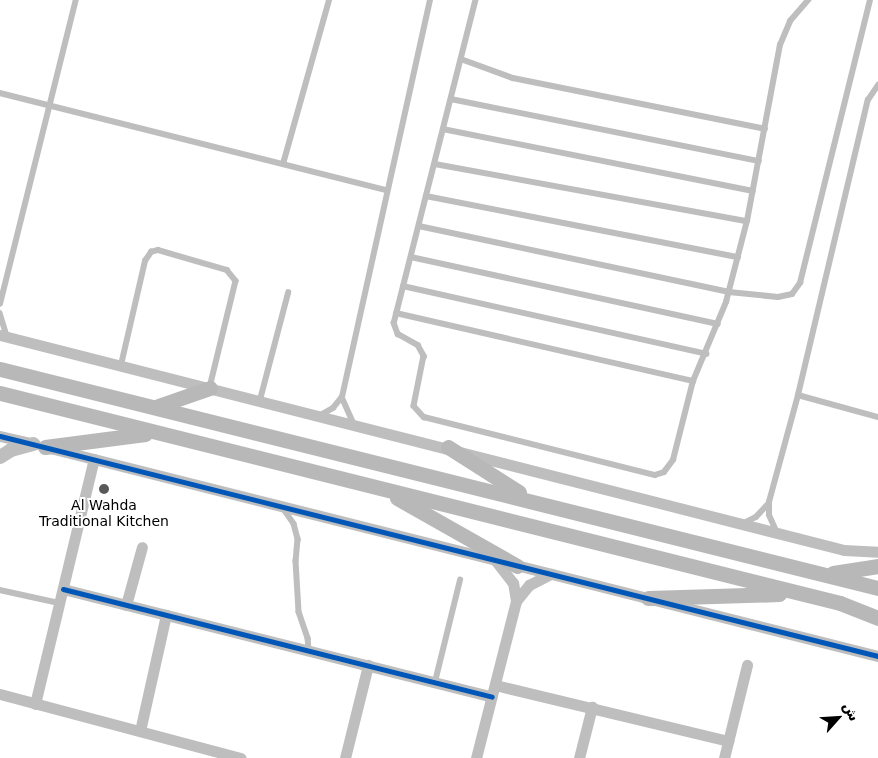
<!DOCTYPE html>
<html>
<head>
<meta charset="utf-8">
<style>
	body { margin:0 }
	#map { position:relative; width:878px; height:758px; overflow:hidden; background:#fff; font-family:"DejaVu Sans","Noto Naskh Arabic",sans-serif }
	div>[style] { position:absolute }
	.service>* { height:5.5px; margin:-2.75px; padding:0 2.75px; transform-origin:2.75px; border-radius:2.75px; background:#bebebe }
	.minor>* { height:11px; margin:-5.5px; padding:0 5.5px; transform-origin:5.5px; border-radius:5.5px; background:#bebebe }
	.tertiary>* { height:14px; margin:-7px; padding:0 7px; transform-origin:7px; border-radius:7px; background:#bebebe }
	.secondary>* { height:15px; margin:-7.5px; padding:0 7.5px; transform-origin:7.5px; border-radius:7.5px; background:#b8b8b8 }
	.cycleway>* { height:5px; margin:-2.5px; padding:0 2.5px; transform-origin:2.5px; border-radius:2.5px; background:#0057b8 }
	.dots>* { width:14px; height:14px; translate:-50% -50%; box-sizing:border-box; border:2px solid #fff; border-radius:50% }
	span { translate:-50% -50%; white-space:nowrap; text-align:center; line-height:1.15; -webkit-text-stroke:4px #fff; paint-order:stroke }
	.poi-label { font-size:14px; color:#000 }
	.north { position:absolute; left:813px; top:693px; width:50px; height:50px; -webkit-text-stroke:4px #fff; paint-order:stroke; rotate:64deg; font-size:14px; font-weight:700; line-height:20px; text-align:center; color:#000 }
	.north::after { content:''; display:block; margin:auto; width:18px; height:22px; background:#000; clip-path:polygon(50% 0,100% 100%,50% 72%,0 100%) }
</style>
</head>
<body>
<div id="map">
	<div class="service">
		<div style="left:476px;top:0;width:333px;rotate:104.2deg"></div>
		<div style="left:394px;top:323px;width:12px;rotate:70deg"></div>
		<div style="left:398px;top:334px;width:23px;rotate:29deg"></div>
		<div style="left:418px;top:345px;width:13px;rotate:61deg"></div>
		<div style="left:424px;top:356px;width:51px;rotate:101.3deg"></div>
		<div style="left:414px;top:406px;width:15px;rotate:48deg"></div>
		<div style="left:424px;top:417px;width:238px;rotate:14.1deg"></div>
		<div style="left:655px;top:475px;width:9px;rotate:-18deg"></div>
		<div style="left:664px;top:472px;width:15px;rotate:-53deg"></div>
		<div style="left:673px;top:460px;width:81px;rotate:-75.8deg"></div>
		<div style="left:693px;top:381px;width:86px;rotate:-67.3deg"></div>
		<div style="left:726px;top:302px;width:84px;rotate:-75.5deg"></div>
		<div style="left:747px;top:221px;width:179px;rotate:-79.4deg"></div>
		<div style="left:780px;top:45px;width:26px;rotate:-67deg"></div>
		<div style="left:790px;top:21px;width:28px;rotate:-49deg"></div>
		<div style="left:461px;top:59px;width:55px;rotate:20.1deg"></div>
		<div style="left:513px;top:78px;width:257px;rotate:11.4deg"></div>
		<div style="left:0;top:93px;width:399px;rotate:14.1deg"></div>
		<div style="left:451px;top:99px;width:314px;rotate:11.4deg"></div>
		<div style="left:443px;top:129px;width:316px;rotate:11.3deg"></div>
		<div style="left:283px;top:164px;width:170px;rotate:-74.3deg"></div>
		<div style="left:435px;top:164px;width:317px;rotate:10.4deg"></div>
		<div style="left:426px;top:196px;width:318px;rotate:11.1deg"></div>
		<div style="left:419px;top:226px;width:317px;rotate:12deg"></div>
		<div style="left:729px;top:292px;width:49px;rotate:5.8deg"></div>
		<div style="left:778px;top:297px;width:14px;rotate:-12deg"></div>
		<div style="left:792px;top:294px;width:14px;rotate:-54deg"></div>
		<div style="left:800px;top:283px;width:292px;rotate:-76.1deg"></div>
		<div style="left:411px;top:257px;width:314px;rotate:12.3deg"></div>
		<div style="left:403px;top:286px;width:311px;rotate:12.6deg"></div>
		<div style="left:0;top:304px;width:313px;rotate:-76deg"></div>
		<div style="left:0;top:313px;width:24px;rotate:73deg"></div>
		<div style="left:396px;top:313px;width:305px;rotate:12.9deg"></div>
		<div style="left:121px;top:365px;width:107px;rotate:-77deg"></div>
		<div style="left:145px;top:261px;width:11px;rotate:-56deg"></div>
		<div style="left:151px;top:252px;width:7px;rotate:-16deg"></div>
		<div style="left:158px;top:250px;width:72px;rotate:16.2deg"></div>
		<div style="left:227px;top:270px;width:14px;rotate:51deg"></div>
		<div style="left:236px;top:281px;width:110px;rotate:103.7deg"></div>
		<div style="left:798px;top:395px;width:83px;rotate:15.4deg"></div>
		<div style="left:342px;top:397px;width:30px;rotate:66deg"></div>
		<div style="left:260px;top:400px;width:111px;rotate:-75.3deg"></div>
		<div style="left:321px;top:415px;width:14px;rotate:-30deg"></div>
		<div style="left:333px;top:408px;width:14px;rotate:-51deg"></div>
		<div style="left:342px;top:397px;width:407px;rotate:-77.5deg"></div>
		<div style="left:283px;top:508px;width:19px;rotate:55deg"></div>
		<div style="left:294px;top:524px;width:16px;rotate:75deg"></div>
		<div style="left:298px;top:539px;width:22px;rotate:95deg"></div>
		<div style="left:296px;top:561px;width:51px;rotate:86.6deg"></div>
		<div style="left:299px;top:612px;width:28px;rotate:71deg"></div>
		<div style="left:308px;top:638px;width:12px;rotate:85deg"></div>
		<div style="left:744px;top:523px;width:13px;rotate:-27deg"></div>
		<div style="left:756px;top:517px;width:18px;rotate:-47deg"></div>
		<div style="left:776px;top:531px;width:17px;rotate:-114deg"></div>
		<div style="left:769px;top:515px;width:13px;rotate:-90deg"></div>
		<div style="left:769px;top:502px;width:111px;rotate:-74.8deg"></div>
		<div style="left:798px;top:395px;width:303px;rotate:-76.7deg"></div>
		<div style="left:868px;top:100px;width:18px;rotate:-56deg"></div>
		<div style="left:0;top:590px;width:60px;rotate:12.4deg"></div>
		<div style="left:435px;top:682px;width:105px;rotate:-76.2deg"></div>
	</div>
	<div class="minor">
		<div style="left:0;top:335px;width:871px;rotate:14.29deg"></div>
		<div style="left:844px;top:550px;width:34px;rotate:3deg"></div>
		<div style="left:0;top:436px;width:36px;rotate:13deg"></div>
		<div style="left:50px;top:448px;width:854px;rotate:14.1deg"></div>
		<div style="left:63px;top:589px;width:442px;rotate:14.1deg"></div>
		<div style="left:516px;top:601px;width:21px;rotate:-51deg"></div>
		<div style="left:529px;top:585px;width:25px;rotate:-27deg"></div>
		<div style="left:126px;top:605px;width:60px;rotate:-74.6deg"></div>
		<div style="left:495px;top:685px;width:240px;rotate:13.5deg"></div>
		<div style="left:0;top:694px;width:249px;rotate:14.9deg"></div>
		<div style="left:35px;top:704px;width:252px;rotate:-76.5deg"></div>
		<div style="left:140px;top:731px;width:119px;rotate:-77.4deg"></div>
		<div style="left:345px;top:758px;width:96px;rotate:-76.1deg"></div>
		<div style="left:476px;top:758px;width:162px;rotate:-75.7deg"></div>
		<div style="left:516px;top:601px;width:18px;rotate:-99deg"></div>
		<div style="left:513px;top:583px;width:28px;rotate:-128deg"></div>
		<div style="left:579px;top:758px;width:53px;rotate:-75.7deg"></div>
		<div style="left:724px;top:758px;width:96px;rotate:-76.1deg"></div>
	</div>
	<div class="tertiary">
		<div style="left:0;top:457px;width:13px;rotate:-32deg"></div>
		<div style="left:11px;top:450px;width:23px;rotate:-15deg"></div>
	</div>
	<div class="secondary">
		<div style="left:0;top:369px;width:905px;rotate:14.01deg"></div>
		<div style="left:0;top:393px;width:866px;rotate:14.04deg"></div>
		<div style="left:840px;top:603px;width:41px;rotate:21.5deg"></div>
		<div style="left:158px;top:406px;width:55px;rotate:-19.1deg"></div>
		<div style="left:45px;top:447px;width:101px;rotate:-7.4deg"></div>
		<div style="left:448px;top:447px;width:84px;rotate:32.4deg"></div>
		<div style="left:397px;top:498px;width:138px;rotate:29.5deg"></div>
		<div style="left:833px;top:573px;width:46px;rotate:-8.8deg"></div>
		<div style="left:648px;top:598px;width:131px;rotate:-1.7deg"></div>
	</div>
	<div class="cycleway">
		<div style="left:0;top:436px;width:905px;rotate:14.07deg"></div>
		<div style="left:63px;top:589px;width:442px;rotate:14.1deg"></div>
	</div>
	<div class="dots">
		<div style="left:104px;top:489px;background:#595959"></div>
	</div>
	<div class="poi-label">
		<span style="left:104px;top:513px">Al Wahda<br>Traditional Kitchen</span>
	</div>
	<div class="north">ش</div>
</div>
</body>
</html>
